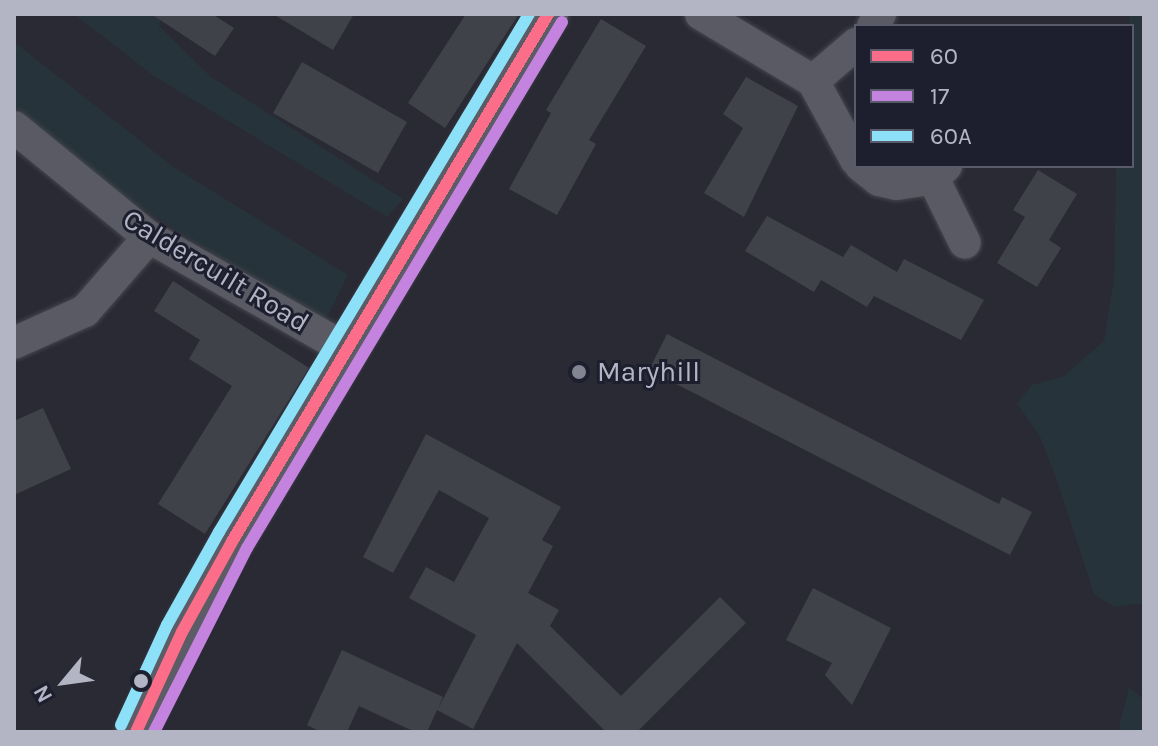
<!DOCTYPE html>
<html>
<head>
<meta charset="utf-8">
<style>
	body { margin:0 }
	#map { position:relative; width:1158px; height:746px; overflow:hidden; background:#292a34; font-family:Karla,sans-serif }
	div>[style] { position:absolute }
	.green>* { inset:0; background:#27333a }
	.building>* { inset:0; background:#40424a }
	.roads { filter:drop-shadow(0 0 2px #45464e) drop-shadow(0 0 2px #45464e) }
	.minor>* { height:32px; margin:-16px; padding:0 16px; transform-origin:16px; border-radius:16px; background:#595a63 }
	.major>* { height:40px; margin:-20px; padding:0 20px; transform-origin:20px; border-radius:20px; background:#5b5c65 }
	.bus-1>* { height:12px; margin:-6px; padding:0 6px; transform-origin:6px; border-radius:6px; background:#fb6d88 }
	.bus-2>* { height:12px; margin:-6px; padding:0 6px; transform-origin:6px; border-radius:6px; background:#c483df }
	.bus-3>* { height:12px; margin:-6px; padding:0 6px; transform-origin:6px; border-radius:6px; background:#8ce1f9 }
	.dots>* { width:22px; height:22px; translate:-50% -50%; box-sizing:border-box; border:4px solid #1d1f2f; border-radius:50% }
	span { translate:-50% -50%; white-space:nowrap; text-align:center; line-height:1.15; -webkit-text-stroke:6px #1d1f2f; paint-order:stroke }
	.street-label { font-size:28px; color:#b3b5c5 }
	.poi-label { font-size:28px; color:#b3b5c5 }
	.left { translate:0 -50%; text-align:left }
	.frame { position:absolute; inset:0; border:16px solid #b3b5c5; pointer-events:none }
	.legend { position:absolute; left:854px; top:24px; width:280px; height:144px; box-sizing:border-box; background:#1d1f2f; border:2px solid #595b6b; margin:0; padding:10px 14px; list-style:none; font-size:24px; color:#b3b5c5 }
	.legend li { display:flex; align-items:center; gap:16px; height:40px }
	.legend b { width:40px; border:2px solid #595b6b }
	.north { position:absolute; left:24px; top:642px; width:80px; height:80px; -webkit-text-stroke:6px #1d1f2f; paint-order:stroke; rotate:241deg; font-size:22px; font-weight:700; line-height:32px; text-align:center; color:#b3b5c5 }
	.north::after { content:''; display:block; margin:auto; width:28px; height:36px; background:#b3b5c5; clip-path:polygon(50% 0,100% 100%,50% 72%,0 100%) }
</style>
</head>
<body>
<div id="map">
	<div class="green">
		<div style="clip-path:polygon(74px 14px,162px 14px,159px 26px,211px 77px,403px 199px,387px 217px,154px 76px)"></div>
		<div style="clip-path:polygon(1129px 14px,1144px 14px,1144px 603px,1114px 607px,1094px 594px,1057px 480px,1040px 437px,1017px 403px,1032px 385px,1064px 376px,1104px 341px,1114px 280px,1116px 166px,1132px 166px)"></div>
		<div style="clip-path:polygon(14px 42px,175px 168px,348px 275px,324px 323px,126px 198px,14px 106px)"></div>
		<div style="clip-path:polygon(1129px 687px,1144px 700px,1144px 732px,1118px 732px)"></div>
	</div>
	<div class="building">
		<div style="clip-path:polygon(151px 14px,212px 14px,234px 28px,215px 56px)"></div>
		<div style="clip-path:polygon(273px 14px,354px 14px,333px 50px)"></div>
		<div style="clip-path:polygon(466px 14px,519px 14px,445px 128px,408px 103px)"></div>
		<div style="clip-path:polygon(601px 19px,646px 46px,589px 140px,596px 144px,557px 215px,509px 189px,551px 113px,546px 110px)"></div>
		<div style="clip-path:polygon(302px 62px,407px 122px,378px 173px,273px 113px)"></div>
		<div style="clip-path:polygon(746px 77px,798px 106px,744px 217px,704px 193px,743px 128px,723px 114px)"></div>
		<div style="clip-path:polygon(1038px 170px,1077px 194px,1049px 240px,1061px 248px,1037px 287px,997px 263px,1025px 217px,1013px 210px)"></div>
		<div style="clip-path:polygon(767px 216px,843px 257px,851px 245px,897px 272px,904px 259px,984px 300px,961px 340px,874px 296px,867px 307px,821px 280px,814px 292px,745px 251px)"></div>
		<div style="clip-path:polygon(173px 281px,309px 368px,205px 534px,158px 504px,232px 386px,189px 359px,200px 340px,154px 311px)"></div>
		<div style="clip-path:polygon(667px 334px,999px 504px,1002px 497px,1032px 512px,1010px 555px,649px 370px)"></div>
		<div style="clip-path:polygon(43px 408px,71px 469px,14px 495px,14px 421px)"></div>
		<div style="clip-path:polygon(426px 434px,561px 507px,542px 540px,553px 546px,528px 593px,559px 610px,550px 626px,621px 696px,720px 597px,746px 623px,637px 732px,606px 732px,517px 643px,473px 729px,437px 710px,427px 732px,415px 732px,359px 706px,347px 732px,321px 732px,307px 725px,342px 650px,443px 697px,438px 709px,476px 635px,409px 598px,426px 567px,454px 582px,489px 518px,439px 490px,393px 573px,363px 557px)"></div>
		<div style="clip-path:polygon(813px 588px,891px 628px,852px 705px,825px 675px,832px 663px,786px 640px)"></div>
	</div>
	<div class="roads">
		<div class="minor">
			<div style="left:701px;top:14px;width:131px;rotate:30.9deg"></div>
			<div style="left:813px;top:81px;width:90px;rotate:61.4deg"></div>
			<div style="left:873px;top:26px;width:14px;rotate:-60deg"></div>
			<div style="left:813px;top:81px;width:57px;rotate:-40.7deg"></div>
			<div style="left:14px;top:127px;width:174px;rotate:39.2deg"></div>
			<div style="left:149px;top:237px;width:229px;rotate:29.6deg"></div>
			<div style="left:861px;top:166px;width:23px;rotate:38deg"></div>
			<div style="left:879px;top:180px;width:18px;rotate:13deg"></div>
			<div style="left:897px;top:184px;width:36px;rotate:-9deg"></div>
			<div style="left:933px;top:178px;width:18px;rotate:-43deg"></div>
			<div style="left:933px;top:178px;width:72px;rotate:63.8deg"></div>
			<div style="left:14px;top:343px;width:78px;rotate:-24.3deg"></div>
			<div style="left:85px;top:311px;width:98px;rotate:-49.1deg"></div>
		</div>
		<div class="major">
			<div style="left:136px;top:732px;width:110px;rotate:-65.3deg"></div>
			<div style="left:182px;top:632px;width:105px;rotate:-61deg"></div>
			<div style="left:233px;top:540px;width:613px;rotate:-59.08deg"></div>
		</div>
	</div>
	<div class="bus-1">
		<div style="left:136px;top:732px;width:110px;rotate:-65.3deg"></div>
		<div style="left:182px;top:632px;width:105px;rotate:-61deg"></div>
		<div style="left:233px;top:540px;width:613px;rotate:-59.08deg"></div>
	</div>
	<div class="bus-2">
		<div style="left:154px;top:732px;width:206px;rotate:-63.2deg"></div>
		<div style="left:247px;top:548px;width:613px;rotate:-59.08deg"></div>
	</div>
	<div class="bus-3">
		<div style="left:121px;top:725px;width:110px;rotate:-65.3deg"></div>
		<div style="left:167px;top:625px;width:107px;rotate:-60.8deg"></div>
		<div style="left:219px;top:532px;width:604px;rotate:-59.1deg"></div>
	</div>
	<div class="dots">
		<div style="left:579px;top:372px;background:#838492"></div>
		<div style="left:141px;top:681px;background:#b3b5c5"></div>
	</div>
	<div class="street-label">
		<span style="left:216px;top:271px;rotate:31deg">Caldercuilt Road</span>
	</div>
	<div class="poi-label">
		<span class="left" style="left:597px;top:372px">Maryhill</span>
	</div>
	<div class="frame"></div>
	<ul class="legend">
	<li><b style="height:10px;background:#fb6d88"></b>60</li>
	<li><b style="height:10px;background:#c483df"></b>17</li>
	<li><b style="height:10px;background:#8ce1f9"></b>60A</li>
	</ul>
	<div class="north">N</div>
</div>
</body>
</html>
